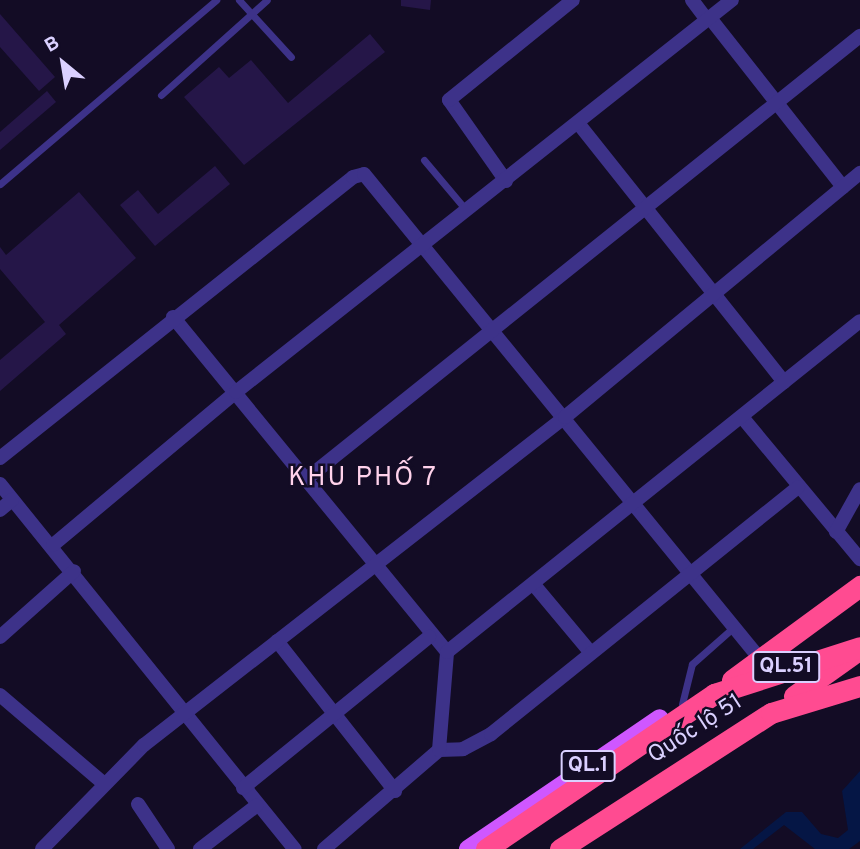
<!DOCTYPE html>
<html>
<head>
<meta charset="utf-8">
<style>
	body { margin:0 }
	#map { position:relative; width:860px; height:849px; overflow:hidden; background:#130c25; font-family:Overpass,sans-serif }
	div>[style] { position:absolute }
	.water>* { inset:0; background:#051645 }
	.building>* { inset:0; background:#251648 }
	.lane>* { height:7px; margin:-3.5px; padding:0 3.5px; transform-origin:3.5px; border-radius:3.5px; background:#3d3289 }
	.street>* { height:14px; margin:-7px; padding:0 7px; transform-origin:7px; border-radius:7px; background:#3d3289 }
	.primary>* { height:18px; margin:-9px; padding:0 9px; transform-origin:9px; border-radius:9px; background:#cf57ff }
	.highway>* { height:21px; margin:-10.5px; padding:0 10.5px; transform-origin:10.5px; border-radius:10.5px; background:#ff4b91 }
	span { translate:-50% -50%; white-space:nowrap; text-align:center; line-height:1.15; -webkit-text-stroke:5px #130c25; paint-order:stroke }
	.shield-label span { padding:2px 5px; background:#130c25; border:2px solid; border-radius:5px; -webkit-text-stroke-width:0 }
	.shield-label { font-size:21px; color:#dad0ff; font-weight:700 }
	.street-label { font-size:23px; color:#dad0ff }
	.quarter-label { font-size:26px; color:#ffd2eb; letter-spacing:2px }
	.north { position:absolute; left:28px; top:28px; width:70px; height:70px; -webkit-text-stroke:5px #130c25; paint-order:stroke; rotate:330deg; font-size:19px; font-weight:700; line-height:28px; text-align:center; color:#dad0ff }
	.north::after { content:''; display:block; margin:auto; width:24px; height:32px; background:#dad0ff; clip-path:polygon(50% 0,100% 100%,50% 72%,0 100%) }
</style>
</head>
<body>
<div id="map">
	<div class="water">
		<div style="clip-path:polygon(860px 771px,860px 841px,849px 849px,815px 849px,784px 825px,753px 849px,740px 849px,786px 812px,802px 812px,821px 834px,838px 838px,848px 830px,842px 791px)"></div>
	</div>
	<div class="building">
		<div style="clip-path:polygon(401px 0,431px 0,430px 10px,401px 6px)"></div>
		<div style="clip-path:polygon(0 14px,55px 77px,39px 91px,0 47px)"></div>
		<div style="clip-path:polygon(370px 34px,385px 52px,244px 165px,184px 97px,219px 67px,229px 78px,251px 60px,288px 103px)"></div>
		<div style="clip-path:polygon(47px 91px,56px 102px,0 150px,0 132px)"></div>
		<div style="clip-path:polygon(215px 166px,230px 184px,155px 246px,120px 205px,138px 190px,158px 214px)"></div>
		<div style="clip-path:polygon(79px 192px,136px 258px,59px 325px,66px 334px,0 391px,0 360px,45px 322px,0 269px,0 247px,6px 255px)"></div>
	</div>
	<div class="lane">
		<div style="left:239px;top:0;width:77px;rotate:47.6deg"></div>
		<div style="left:161px;top:95px;width:142px;rotate:-41.9deg"></div>
		<div style="left:424px;top:160px;width:67px;rotate:49.9deg"></div>
		<div style="left:0;top:184px;width:284px;rotate:-40.4deg"></div>
		<div style="left:682px;top:704px;width:41px;rotate:-76deg"></div>
		<div style="left:692px;top:664px;width:56px;rotate:-41.4deg"></div>
	</div>
	<div class="street">
		<div style="left:692px;top:0;width:25px;rotate:53deg"></div>
		<div style="left:710px;top:18px;width:215px;rotate:51.8deg"></div>
		<div style="left:578px;top:123px;width:331px;rotate:51.5deg"></div>
		<div style="left:506px;top:181px;width:99px;rotate:-125.1deg"></div>
		<div style="left:449px;top:100px;width:159px;rotate:-38.9deg"></div>
		<div style="left:173px;top:317px;width:433px;rotate:50.7deg"></div>
		<div style="left:742px;top:417px;width:185px;rotate:50.3deg"></div>
		<div style="left:0;top:458px;width:451px;rotate:-38.5deg"></div>
		<div style="left:353px;top:177px;width:11px;rotate:-15deg"></div>
		<div style="left:364px;top:174px;width:626px;rotate:50.77deg"></div>
		<div style="left:305px;top:480px;width:711px;rotate:-38.66deg"></div>
		<div style="left:0;top:484px;width:469px;rotate:51.1deg"></div>
		<div style="left:0;top:510px;width:16px;rotate:-40deg"></div>
		<div style="left:836px;top:532px;width:49px;rotate:-60.8deg"></div>
		<div style="left:53px;top:545px;width:239px;rotate:-39.9deg"></div>
		<div style="left:236px;top:392px;width:632px;rotate:-38.32deg"></div>
		<div style="left:535px;top:586px;width:87px;rotate:50.1deg"></div>
		<div style="left:0;top:637px;width:99px;rotate:-41.7deg"></div>
		<div style="left:277px;top:641px;width:191px;rotate:51.8deg"></div>
		<div style="left:0;top:695px;width:135px;rotate:40.5deg"></div>
		<div style="left:439px;top:750px;width:24px;rotate:-2deg"></div>
		<div style="left:463px;top:749px;width:32px;rotate:-28deg"></div>
		<div style="left:491px;top:734px;width:394px;rotate:-38.8deg"></div>
		<div style="left:243px;top:788px;width:240px;rotate:-39.1deg"></div>
		<div style="left:138px;top:804px;width:54px;rotate:56.3deg"></div>
		<div style="left:42px;top:849px;width:146px;rotate:-45.6deg"></div>
		<div style="left:144px;top:745px;width:534px;rotate:-37.92deg"></div>
		<div style="left:565px;top:417px;width:383px;rotate:-39.6deg"></div>
		<div style="left:200px;top:849px;width:71px;rotate:-37.5deg"></div>
		<div style="left:324px;top:849px;width:152px;rotate:-40.7deg"></div>
		<div style="left:439px;top:750px;width:98px;rotate:-85.3deg"></div>
		<div style="left:447px;top:652px;width:529px;rotate:-38.71deg"></div>
	</div>
	<div class="primary">
		<div style="left:468px;top:849px;width:232px;rotate:-34.3deg"></div>
	</div>
	<div class="highway">
		<div style="left:732px;top:680px;width:159px;rotate:-36.3deg"></div>
		<div style="left:794px;top:696px;width:72px;rotate:-35.4deg"></div>
		<div style="left:486px;top:849px;width:276px;rotate:-34.2deg"></div>
		<div style="left:714px;top:694px;width:153px;rotate:-17.8deg"></div>
		<div style="left:560px;top:849px;width:251px;rotate:-32.8deg"></div>
		<div style="left:771px;top:713px;width:93px;rotate:-16.9deg"></div>
	</div>
	<div class="shield-label">
		<span style="left:786px;top:667px">QL.51</span>
		<span style="left:588px;top:766px">QL.1</span>
	</div>
	<div class="street-label">
		<span style="left:696px;top:730px;rotate:-33deg">Quốc lộ 51</span>
	</div>
	<div class="quarter-label">
		<span style="left:363px;top:479px">KHU PHỐ 7</span>
	</div>
	<div class="north">B</div>
</div>
</body>
</html>
